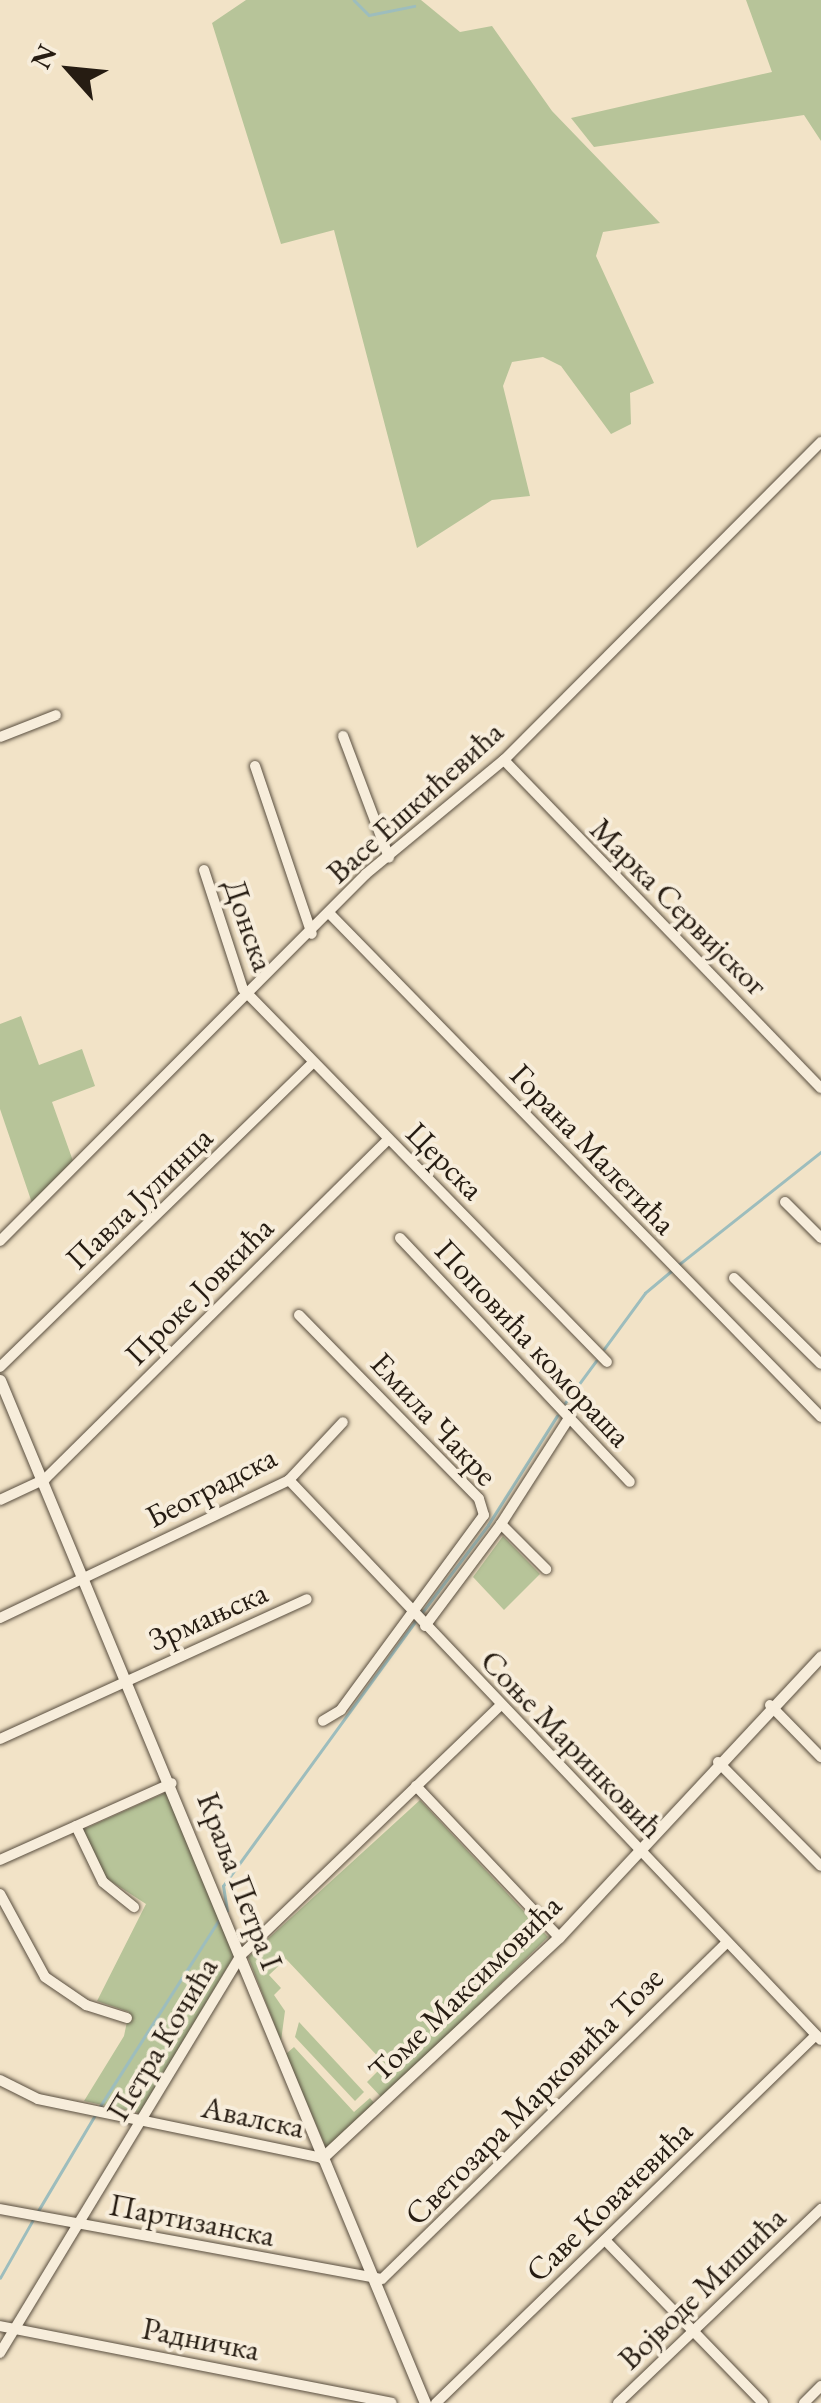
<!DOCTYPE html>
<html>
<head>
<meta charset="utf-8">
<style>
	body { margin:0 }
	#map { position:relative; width:821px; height:2403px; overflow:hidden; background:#f2e3c7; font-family:"EB Garamond",serif }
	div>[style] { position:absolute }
	.green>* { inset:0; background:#b7c499 }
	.stream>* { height:2.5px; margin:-1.25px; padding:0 1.25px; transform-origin:1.25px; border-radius:1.25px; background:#9dbdbd }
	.roads { filter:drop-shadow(0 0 2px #594e3f) drop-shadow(0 0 2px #594e3f) }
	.minor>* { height:10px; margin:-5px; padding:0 5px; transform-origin:5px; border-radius:5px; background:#f7eddb }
	.tertiary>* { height:11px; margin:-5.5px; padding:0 5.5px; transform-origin:5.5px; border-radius:5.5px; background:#f7eddb }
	span { translate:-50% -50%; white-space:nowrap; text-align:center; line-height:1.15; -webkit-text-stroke:8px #f7eddb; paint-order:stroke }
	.street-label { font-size:32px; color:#261c12 }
	.north { position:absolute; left:20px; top:20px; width:100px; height:100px; -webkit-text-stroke:8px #f7eddb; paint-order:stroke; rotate:297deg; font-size:28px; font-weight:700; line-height:40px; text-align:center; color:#261c12 }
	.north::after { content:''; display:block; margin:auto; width:35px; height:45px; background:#261c12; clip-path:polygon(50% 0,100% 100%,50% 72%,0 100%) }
</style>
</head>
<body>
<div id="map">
	<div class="green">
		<div style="clip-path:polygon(246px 0,421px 0,460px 32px,492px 26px,552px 111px,660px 223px,603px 232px,596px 256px,654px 383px,630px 393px,631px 424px,611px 434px,561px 366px,543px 357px,512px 362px,503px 386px,530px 496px,492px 500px,417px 548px,334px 230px,281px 244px,212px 23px)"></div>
		<div style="clip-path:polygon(746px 0,821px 0,821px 141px,804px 115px,594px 147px,571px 118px,772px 72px)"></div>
		<div style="clip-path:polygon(21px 1016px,39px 1065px,82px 1049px,95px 1086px,52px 1102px,73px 1161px,32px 1203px,0 1109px,0 1024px)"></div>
		<div style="clip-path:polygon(503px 1536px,540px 1574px,504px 1610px,473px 1577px)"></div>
		<div style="clip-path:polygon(169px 1791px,234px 1956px,140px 2113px,84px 2101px,124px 2036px,129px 2012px,97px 2001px,146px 1904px,106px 1878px,82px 1830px)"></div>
		<div style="clip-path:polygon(420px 1800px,548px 1937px,383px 2099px,367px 2082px,385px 2064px,286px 1959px,269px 1975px,281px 1988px,274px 1995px,285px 2011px,281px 2041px,248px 1957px)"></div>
		<div style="clip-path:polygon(299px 2022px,364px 2092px,355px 2101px,295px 2037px)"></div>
		<div style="clip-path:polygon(294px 2047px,354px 2112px,370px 2098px,376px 2105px,326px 2148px,286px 2054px)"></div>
	</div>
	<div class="stream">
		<div style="left:354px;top:0;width:21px;rotate:45deg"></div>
		<div style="left:369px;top:15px;width:46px;rotate:-11.3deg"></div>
		<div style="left:677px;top:1266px;width:184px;rotate:-38.4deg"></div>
		<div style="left:604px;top:1349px;width:69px;rotate:-53.8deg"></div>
		<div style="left:645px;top:1293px;width:34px;rotate:-40deg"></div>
		<div style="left:565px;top:1403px;width:52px;rotate:-53.6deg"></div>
		<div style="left:421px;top:1614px;width:111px;rotate:-53deg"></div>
		<div style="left:488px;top:1525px;width:129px;rotate:-57.7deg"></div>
		<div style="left:227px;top:1911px;width:25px;rotate:-99deg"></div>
		<div style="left:223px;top:1886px;width:329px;rotate:-54deg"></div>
		<div style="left:99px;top:2108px;width:222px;rotate:-57.5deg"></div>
		<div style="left:38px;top:2211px;width:112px;rotate:-59.3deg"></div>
		<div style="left:0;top:2278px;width:69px;rotate:-60.5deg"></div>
	</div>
	<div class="roads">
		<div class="minor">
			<div style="left:343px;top:736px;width:130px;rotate:69.3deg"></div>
			<div style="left:0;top:737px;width:60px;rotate:-21.4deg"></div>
			<div style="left:504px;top:760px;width:456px;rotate:46deg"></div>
			<div style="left:255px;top:766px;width:177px;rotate:71.3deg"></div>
			<div style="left:204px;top:870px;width:125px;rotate:71.9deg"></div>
			<div style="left:243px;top:989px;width:521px;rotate:45.7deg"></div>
			<div style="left:330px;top:914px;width:703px;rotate:45.69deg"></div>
			<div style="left:785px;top:1202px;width:51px;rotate:45deg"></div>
			<div style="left:400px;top:1238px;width:335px;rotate:46.7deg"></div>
			<div style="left:0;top:1241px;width:518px;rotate:-45.08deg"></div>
			<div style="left:366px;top:874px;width:179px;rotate:-39.6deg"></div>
			<div style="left:504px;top:760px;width:449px;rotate:-45.1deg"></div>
			<div style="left:734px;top:1278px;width:122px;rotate:44.7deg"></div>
			<div style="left:299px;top:1315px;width:257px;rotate:45.6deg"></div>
			<div style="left:479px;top:1499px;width:17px;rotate:73deg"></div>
			<div style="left:484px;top:1515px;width:242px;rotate:126.3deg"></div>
			<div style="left:341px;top:1710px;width:21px;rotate:149deg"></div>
			<div style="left:0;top:1367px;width:436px;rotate:-44.2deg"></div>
			<div style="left:289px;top:1480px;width:772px;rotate:46.47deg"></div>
			<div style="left:0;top:1500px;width:50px;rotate:-25deg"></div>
			<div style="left:45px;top:1479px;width:483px;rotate:-44.7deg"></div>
			<div style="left:501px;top:1524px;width:64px;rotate:45deg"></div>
			<div style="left:0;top:1618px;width:320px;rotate:-25.5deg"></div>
			<div style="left:289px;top:1480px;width:79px;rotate:-47deg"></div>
			<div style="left:425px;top:1626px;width:127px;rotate:-53.3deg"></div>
			<div style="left:501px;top:1524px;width:126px;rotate:-57.3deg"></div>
			<div style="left:770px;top:1705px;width:73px;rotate:45.6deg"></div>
			<div style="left:0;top:1739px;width:337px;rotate:-24.5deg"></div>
			<div style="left:718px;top:1762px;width:146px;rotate:45.3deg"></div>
			<div style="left:416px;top:1786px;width:208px;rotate:46.6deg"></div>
			<div style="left:76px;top:1826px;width:62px;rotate:64.3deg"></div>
			<div style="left:103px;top:1882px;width:40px;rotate:39deg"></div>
			<div style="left:0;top:1860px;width:188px;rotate:-24.1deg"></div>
			<div style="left:0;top:1894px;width:94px;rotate:61.5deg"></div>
			<div style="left:45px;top:1977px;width:50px;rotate:34.3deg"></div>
			<div style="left:86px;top:2005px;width:43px;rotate:17.6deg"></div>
			<div style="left:0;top:2080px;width:42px;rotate:26.6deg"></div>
			<div style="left:38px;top:2099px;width:290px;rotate:11.7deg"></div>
			<div style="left:0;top:2209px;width:388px;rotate:10.4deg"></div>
			<div style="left:382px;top:2279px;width:482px;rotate:-44.3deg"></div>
			<div style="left:605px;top:2240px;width:227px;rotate:45.9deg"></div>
			<div style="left:0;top:2326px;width:399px;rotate:11.1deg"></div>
			<div style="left:0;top:2353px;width:464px;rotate:-58.8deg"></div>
			<div style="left:240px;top:1956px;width:362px;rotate:-43.9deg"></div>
			<div style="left:436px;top:2403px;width:529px;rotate:-44.08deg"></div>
			<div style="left:618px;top:2403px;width:281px;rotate:-43.7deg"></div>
			<div style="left:804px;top:2403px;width:24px;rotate:-45deg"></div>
		</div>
		<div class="tertiary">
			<div style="left:0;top:1380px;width:1108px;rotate:67.44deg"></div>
			<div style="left:322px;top:2158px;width:324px;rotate:-43deg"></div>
			<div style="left:559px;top:1937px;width:384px;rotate:-47deg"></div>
		</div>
	</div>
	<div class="street-label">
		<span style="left:415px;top:802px;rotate:-42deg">Васе Ешкићевића</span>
		<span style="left:679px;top:907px;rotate:45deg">Марка Сервијског</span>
		<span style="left:249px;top:925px;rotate:71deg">Донска</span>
		<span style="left:593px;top:1149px;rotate:46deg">Горана Малетића</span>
		<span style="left:445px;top:1161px;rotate:45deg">Церска</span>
		<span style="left:139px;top:1198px;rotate:-44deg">Павла Јулинца</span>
		<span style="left:199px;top:1291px;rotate:-45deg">Проке Јовкића</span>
		<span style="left:533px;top:1343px;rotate:47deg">Поповића комораша</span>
		<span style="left:434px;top:1419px;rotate:47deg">Емила Чакре</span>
		<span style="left:211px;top:1487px;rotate:-27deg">Београдска</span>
		<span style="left:208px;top:1616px;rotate:-24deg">Зрмањска</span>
		<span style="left:572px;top:1744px;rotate:46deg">Соње Маринковић</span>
		<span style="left:240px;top:1881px;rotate:69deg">Краља Петра I</span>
		<span style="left:465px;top:1988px;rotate:-44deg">Томе Максимовића</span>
		<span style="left:162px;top:2039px;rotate:-59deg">Петра Кочића</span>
		<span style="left:534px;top:2096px;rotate:-45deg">Светозара Марковића Тозе</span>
		<span style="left:253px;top:2117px;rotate:12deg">Авалска</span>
		<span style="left:609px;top:2201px;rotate:-44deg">Саве Ковачевића</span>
		<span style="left:192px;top:2220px;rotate:11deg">Партизанска</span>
		<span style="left:702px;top:2288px;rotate:-44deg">Војводе Мишића</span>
		<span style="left:201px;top:2339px;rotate:11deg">Радничка</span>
	</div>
	<div class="north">N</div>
</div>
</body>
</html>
